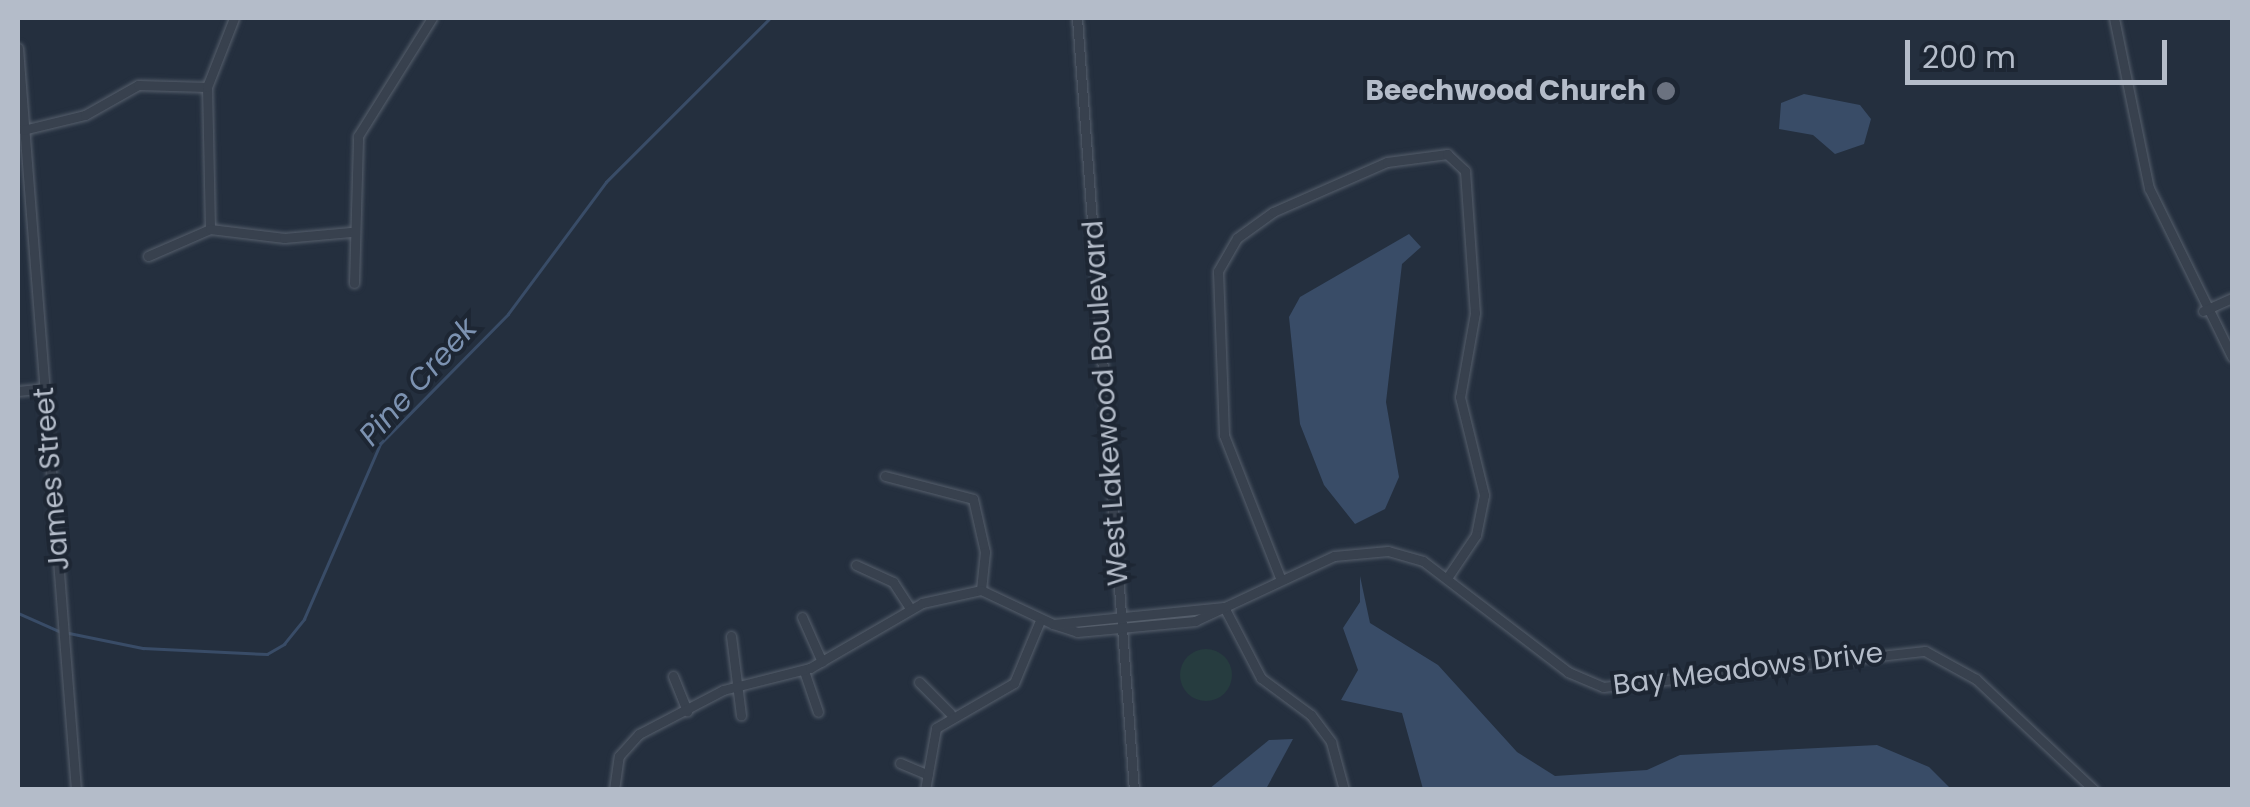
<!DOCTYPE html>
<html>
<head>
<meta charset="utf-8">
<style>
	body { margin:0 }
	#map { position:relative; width:2250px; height:807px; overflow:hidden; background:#242f3e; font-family:Poppins,sans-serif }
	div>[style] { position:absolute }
	.green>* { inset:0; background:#263c3f }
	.round { border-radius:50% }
	.water>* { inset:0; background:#394c67 }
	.stream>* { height:2.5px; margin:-1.25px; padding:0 1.25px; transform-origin:1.25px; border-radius:1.25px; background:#394c67 }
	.roads { filter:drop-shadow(0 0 2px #565f6c) drop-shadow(0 0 2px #565f6c) }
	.minor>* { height:9px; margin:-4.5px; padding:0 4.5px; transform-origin:4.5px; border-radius:4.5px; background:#38414e }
	.dots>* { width:28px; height:28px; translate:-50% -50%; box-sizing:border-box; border:5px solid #1d2633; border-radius:50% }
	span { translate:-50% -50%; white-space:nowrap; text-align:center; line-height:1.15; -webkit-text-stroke:8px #1d2633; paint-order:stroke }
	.poi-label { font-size:28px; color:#b4bcc9; font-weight:700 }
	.right { translate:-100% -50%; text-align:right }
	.street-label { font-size:28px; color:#b4bcc9 }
	.water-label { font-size:30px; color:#7c92b1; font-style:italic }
	.frame { position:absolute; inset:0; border:20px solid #b4bcc9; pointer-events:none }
	.scale { position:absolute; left:1905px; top:40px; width:262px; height:45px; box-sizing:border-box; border:5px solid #b4bcc9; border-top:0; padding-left:12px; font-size:30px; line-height:35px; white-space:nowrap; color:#b4bcc9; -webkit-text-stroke:8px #1d2633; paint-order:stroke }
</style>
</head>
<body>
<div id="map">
	<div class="green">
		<div class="round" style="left:1180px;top:649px;width:52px;height:52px"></div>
	</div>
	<div class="water">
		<div style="clip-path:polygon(1804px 94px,1860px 105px,1871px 119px,1864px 144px,1835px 154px,1813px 135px,1779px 129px,1781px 103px)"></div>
		<div style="clip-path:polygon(1409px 234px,1421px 247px,1402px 264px,1386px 402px,1399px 477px,1385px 509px,1355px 524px,1324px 485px,1300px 424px,1289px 317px,1300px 297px)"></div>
		<div style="clip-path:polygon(1360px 576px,1370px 623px,1438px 665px,1517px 752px,1555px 776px,1647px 770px,1680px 755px,1877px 745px,1929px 767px,1951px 789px,1423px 789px,1402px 713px,1341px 700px,1358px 670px,1343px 628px,1360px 602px)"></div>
		<div style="clip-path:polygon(1293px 739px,1266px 789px,1209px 789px,1269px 740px)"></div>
	</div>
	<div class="stream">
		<div style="left:18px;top:613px;width:47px;rotate:23.8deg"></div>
		<div style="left:69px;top:633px;width:76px;rotate:11.5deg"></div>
		<div style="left:143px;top:648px;width:124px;rotate:2.8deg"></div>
		<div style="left:267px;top:654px;width:20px;rotate:-30deg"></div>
		<div style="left:284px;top:644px;width:32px;rotate:-51deg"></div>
		<div style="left:304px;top:619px;width:191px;rotate:-66.5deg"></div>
		<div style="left:380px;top:444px;width:182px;rotate:-45.4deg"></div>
		<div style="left:508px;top:314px;width:164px;rotate:-53.4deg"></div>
		<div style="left:606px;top:182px;width:232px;rotate:-45deg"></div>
	</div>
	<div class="roads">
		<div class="minor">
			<div style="left:1077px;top:18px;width:774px;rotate:85.78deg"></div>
			<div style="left:2114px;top:18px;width:174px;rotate:78.4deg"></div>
			<div style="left:2149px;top:188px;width:188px;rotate:63.8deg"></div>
			<div style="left:18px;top:48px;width:744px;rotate:85.53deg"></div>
			<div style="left:23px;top:130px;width:64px;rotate:-13.6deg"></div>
			<div style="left:85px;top:115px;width:61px;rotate:-29.5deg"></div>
			<div style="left:138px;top:85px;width:69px;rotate:1.7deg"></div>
			<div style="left:210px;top:229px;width:142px;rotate:-91.2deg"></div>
			<div style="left:207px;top:87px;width:74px;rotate:-68.6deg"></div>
			<div style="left:148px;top:256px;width:68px;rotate:-23.5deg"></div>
			<div style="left:210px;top:229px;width:75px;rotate:6.9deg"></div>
			<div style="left:284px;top:238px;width:67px;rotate:-5.1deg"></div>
			<div style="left:354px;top:283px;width:147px;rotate:-88.4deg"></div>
			<div style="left:358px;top:136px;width:139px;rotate:-57.9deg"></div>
			<div style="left:2203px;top:311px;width:32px;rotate:-24deg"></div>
			<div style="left:18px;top:391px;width:27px;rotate:-6deg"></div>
			<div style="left:885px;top:476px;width:91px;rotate:14.6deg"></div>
			<div style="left:973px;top:499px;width:54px;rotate:77.2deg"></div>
			<div style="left:985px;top:552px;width:38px;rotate:96deg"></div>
			<div style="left:856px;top:565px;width:41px;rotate:24.7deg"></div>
			<div style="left:893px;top:582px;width:31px;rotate:57deg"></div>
			<div style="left:1281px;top:580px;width:156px;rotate:-111.5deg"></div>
			<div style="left:1224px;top:435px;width:164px;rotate:-92.1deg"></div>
			<div style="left:1218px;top:271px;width:38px;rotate:-60deg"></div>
			<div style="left:1237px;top:238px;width:44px;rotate:-35.8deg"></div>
			<div style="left:1273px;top:212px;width:124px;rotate:-23.7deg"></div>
			<div style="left:1387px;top:162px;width:61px;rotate:-7.6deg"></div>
			<div style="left:1447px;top:154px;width:25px;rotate:43deg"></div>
			<div style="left:1465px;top:171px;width:142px;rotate:86deg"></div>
			<div style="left:1475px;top:313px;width:85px;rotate:100.1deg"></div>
			<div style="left:1460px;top:397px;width:101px;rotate:76.2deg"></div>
			<div style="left:1484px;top:495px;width:41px;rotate:101.3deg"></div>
			<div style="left:1476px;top:535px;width:52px;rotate:124deg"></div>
			<div style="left:1224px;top:607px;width:80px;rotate:62.5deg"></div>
			<div style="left:1261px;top:678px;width:62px;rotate:36.5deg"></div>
			<div style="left:1311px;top:715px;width:34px;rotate:53deg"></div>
			<div style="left:1331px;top:742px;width:50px;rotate:74.8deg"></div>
			<div style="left:802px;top:617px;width:49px;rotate:66deg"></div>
			<div style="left:1053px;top:624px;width:25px;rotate:18deg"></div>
			<div style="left:1077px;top:632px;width:119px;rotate:-5.3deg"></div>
			<div style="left:1195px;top:621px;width:153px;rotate:-25.1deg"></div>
			<div style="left:1334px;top:556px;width:54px;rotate:-5.3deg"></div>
			<div style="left:1388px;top:551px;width:36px;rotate:16deg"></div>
			<div style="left:1423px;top:561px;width:183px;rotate:37.4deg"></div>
			<div style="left:1568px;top:672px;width:38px;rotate:23deg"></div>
			<div style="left:1603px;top:687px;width:324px;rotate:-6.4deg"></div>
			<div style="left:1925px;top:651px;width:58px;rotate:28.8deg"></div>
			<div style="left:1976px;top:679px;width:162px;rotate:43.2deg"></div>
			<div style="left:731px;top:636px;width:80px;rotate:82.8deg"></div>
			<div style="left:804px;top:671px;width:43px;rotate:71.1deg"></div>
			<div style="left:673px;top:676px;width:38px;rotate:68deg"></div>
			<div style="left:919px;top:682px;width:44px;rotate:45deg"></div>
			<div style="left:900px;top:763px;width:30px;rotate:23deg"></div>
			<div style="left:614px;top:790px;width:34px;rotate:-82deg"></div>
			<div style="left:619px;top:756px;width:30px;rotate:-48deg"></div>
			<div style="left:639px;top:734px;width:95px;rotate:-27.6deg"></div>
			<div style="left:723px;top:690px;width:90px;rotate:-14.2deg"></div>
			<div style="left:810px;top:668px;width:129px;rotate:-30.1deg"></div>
			<div style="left:922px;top:603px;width:60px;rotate:-12.4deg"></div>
			<div style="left:981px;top:590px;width:80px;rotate:25.3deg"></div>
			<div style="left:1053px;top:624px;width:172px;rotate:-5.7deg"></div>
			<div style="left:925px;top:790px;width:63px;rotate:-79.9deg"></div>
			<div style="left:936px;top:728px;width:90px;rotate:-30deg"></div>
			<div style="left:1014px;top:683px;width:65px;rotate:-67.4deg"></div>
		</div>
	</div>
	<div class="dots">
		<div style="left:1666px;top:91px;background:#6b7280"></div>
	</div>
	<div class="poi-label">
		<span class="right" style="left:1646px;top:91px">Beechwood Church</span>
	</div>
	<div class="street-label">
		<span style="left:1106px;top:403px;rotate:-94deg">West Lakewood Boulevard</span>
		<span style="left:52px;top:479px;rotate:-95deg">James Street</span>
		<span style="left:1748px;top:669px;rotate:-7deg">Bay Meadows Drive</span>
	</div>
	<div class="water-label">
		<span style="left:418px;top:382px;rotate:-48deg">Pine Creek</span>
	</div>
	<div class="frame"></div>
	<div class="scale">200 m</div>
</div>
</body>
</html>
